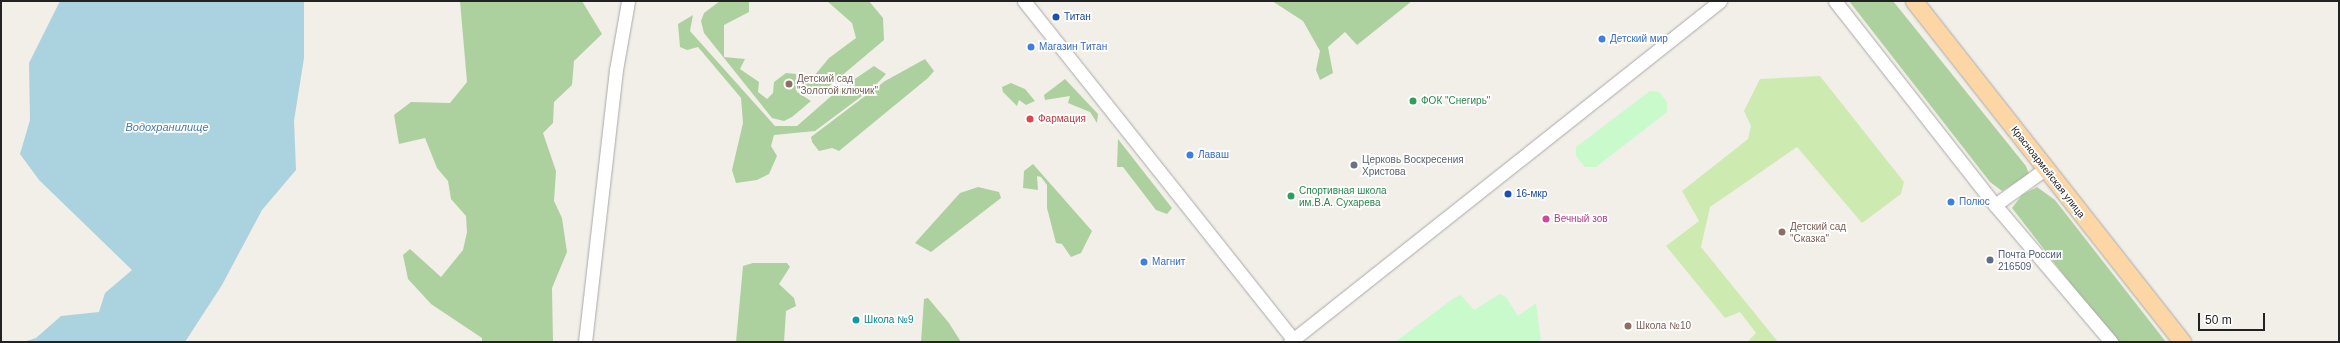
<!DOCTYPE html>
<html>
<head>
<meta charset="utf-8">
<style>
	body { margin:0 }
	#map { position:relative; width:2340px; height:343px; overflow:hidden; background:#f2efe9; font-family:Arial,sans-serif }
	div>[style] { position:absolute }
	.grass>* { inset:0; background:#cdebb0 }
	.forest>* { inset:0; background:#add19e }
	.park>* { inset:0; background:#c8facc }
	.water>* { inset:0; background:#aad3df }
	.roads { filter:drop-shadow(0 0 1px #a9a9a9) drop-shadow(0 0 1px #a9a9a9) }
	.minor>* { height:13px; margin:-6.5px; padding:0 6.5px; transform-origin:6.5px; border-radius:6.5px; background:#fff }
	.major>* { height:17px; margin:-8.5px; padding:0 8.5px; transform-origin:8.5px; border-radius:8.5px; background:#fcd6a4 }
	.dots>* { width:11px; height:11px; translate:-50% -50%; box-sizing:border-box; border:2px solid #fff; border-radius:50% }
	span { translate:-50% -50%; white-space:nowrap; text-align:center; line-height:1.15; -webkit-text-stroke:3.5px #fff; paint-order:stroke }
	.transit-label { font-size:10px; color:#164399 }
	.left { translate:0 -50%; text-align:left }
	.shop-label { font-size:10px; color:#366cbe }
	.education-label { font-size:10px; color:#785e54 }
	.leisure-label { font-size:10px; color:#27864d }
	.health-label { font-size:10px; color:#be3a42 }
	.worship-label { font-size:10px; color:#5b616d }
	.street-label { font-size:10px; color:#222 }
	.hotel-label { font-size:10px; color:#b23c85 }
	.service-label { font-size:10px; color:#4e5e75 }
	.culture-label { font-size:10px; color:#0d838f }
	.water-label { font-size:11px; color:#4a7aab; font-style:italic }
	.frame { position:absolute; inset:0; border:2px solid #222; pointer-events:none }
	.scale { position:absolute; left:2198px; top:313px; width:67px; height:18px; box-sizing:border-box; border:2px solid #222; border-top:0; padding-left:5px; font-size:12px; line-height:14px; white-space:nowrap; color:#222; -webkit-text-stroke:3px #fff; paint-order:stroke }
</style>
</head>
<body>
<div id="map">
	<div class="grass">
		<div style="clip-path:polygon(1820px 76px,1904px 182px,1901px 194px,1862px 223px,1797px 147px,1710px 207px,1701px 247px,1778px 342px,1785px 342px,1747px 342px,1756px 333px,1740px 312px,1725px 318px,1666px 246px,1699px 221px,1682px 191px,1748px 139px,1751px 126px,1744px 111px,1760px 79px)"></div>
	</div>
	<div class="forest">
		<div style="clip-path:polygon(460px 1px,582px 1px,602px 34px,574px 61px,572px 85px,554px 102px,553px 123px,543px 133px,556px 171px,554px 201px,562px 218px,567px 252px,552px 288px,553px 342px,482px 342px,482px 338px,431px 304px,408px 279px,403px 255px,410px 249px,441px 277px,463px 250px,467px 232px,466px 216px,451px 199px,448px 181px,437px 168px,425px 138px,399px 144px,394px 115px,411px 102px,450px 103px,467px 82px)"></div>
		<div style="clip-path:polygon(720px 1px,749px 1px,749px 12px,724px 25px,724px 57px,745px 59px,740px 69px,759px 82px,758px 92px,767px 99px,773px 93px,774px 82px,786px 73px,796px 74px,797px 92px,811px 101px,792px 117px,784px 121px,772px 118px,704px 33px,701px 21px,704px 13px)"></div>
		<div style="clip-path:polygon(827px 1px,869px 1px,883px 18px,884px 40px,820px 94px,806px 92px,802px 82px,814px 76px,829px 58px,856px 38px,852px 23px)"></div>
		<div style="clip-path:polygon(1272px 1px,1412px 1px,1357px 45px,1345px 32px,1328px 47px,1333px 73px,1320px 80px,1316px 70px,1320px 51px,1303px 21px)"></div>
		<div style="clip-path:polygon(1849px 1px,1893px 1px,2026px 166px,2029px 174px,2002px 191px,1990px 182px)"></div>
		<div style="clip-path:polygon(693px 15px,690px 31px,775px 126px,797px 126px,837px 91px,874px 66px,886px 74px,874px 87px,815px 131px,774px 135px,771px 146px,777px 156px,769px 174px,757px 180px,736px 183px,732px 170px,743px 123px,741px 98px,698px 47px,687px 50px,680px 47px,678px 24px)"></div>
		<div style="clip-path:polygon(925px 59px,934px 71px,928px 78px,839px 151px,832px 148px,819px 151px,812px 142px,811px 137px,885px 81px)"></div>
		<div style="clip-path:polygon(1065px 79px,1098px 114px,1097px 123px,1090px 112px,1068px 103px,1070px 96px,1045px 100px,1044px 95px)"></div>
		<div style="clip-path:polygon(1011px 83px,1025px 89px,1035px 101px,1026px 105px,1019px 100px,1017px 106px,1003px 92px,1002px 87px)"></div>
		<div style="clip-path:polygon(1118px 139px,1172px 208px,1167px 214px,1156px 210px,1123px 167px,1117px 167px)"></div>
		<div style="clip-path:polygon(1033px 164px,1092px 231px,1081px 253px,1071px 257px,1062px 244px,1056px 243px,1047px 208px,1047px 185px,1041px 177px,1037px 176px,1038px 190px,1023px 188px,1024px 171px)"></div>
		<div style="clip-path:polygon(978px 187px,999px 192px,1001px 198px,931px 252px,915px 243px,960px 193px)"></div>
		<div style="clip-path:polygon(2037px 187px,2055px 200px,2166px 342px,2116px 342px,2012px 208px,2022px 195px)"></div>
		<div style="clip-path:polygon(753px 263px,787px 263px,790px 267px,779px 284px,794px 298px,796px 306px,786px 311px,784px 342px,736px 342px,743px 266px)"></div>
		<div style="clip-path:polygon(928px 298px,949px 323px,961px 342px,921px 342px,924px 299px)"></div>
	</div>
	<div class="park">
		<div style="clip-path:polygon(1650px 91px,1659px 92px,1667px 102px,1667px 112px,1596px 167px,1585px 167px,1576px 156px,1576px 147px)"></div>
		<div style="clip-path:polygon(1500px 294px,1506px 297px,1518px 316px,1536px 303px,1541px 342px,1395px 342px,1454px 298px,1461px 295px,1474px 310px)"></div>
	</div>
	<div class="water">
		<div style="clip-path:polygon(60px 1px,304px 1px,304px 58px,294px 121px,296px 170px,262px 210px,222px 285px,185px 342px,23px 342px,36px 338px,61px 316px,99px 312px,105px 293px,132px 270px,39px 180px,20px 154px,30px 120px,29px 63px)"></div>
	</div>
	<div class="roads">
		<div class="minor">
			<div style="left:1024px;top:1px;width:436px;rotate:51.5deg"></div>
			<div style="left:1835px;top:1px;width:259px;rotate:51.9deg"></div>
			<div style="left:1995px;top:205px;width:180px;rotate:49.7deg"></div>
			<div style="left:1995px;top:205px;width:62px;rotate:-35.8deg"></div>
			<div style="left:585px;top:342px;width:274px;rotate:-83.5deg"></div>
			<div style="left:616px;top:70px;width:70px;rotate:-80.1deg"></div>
			<div style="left:1290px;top:342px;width:549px;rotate:-38.42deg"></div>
		</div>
		<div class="major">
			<div style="left:1914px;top:1px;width:434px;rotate:51.8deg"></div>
		</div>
	</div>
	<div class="dots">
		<div style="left:1056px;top:17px;background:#1a4fb4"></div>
		<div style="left:1602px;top:39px;background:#3f7fe0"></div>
		<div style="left:1031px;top:47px;background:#3f7fe0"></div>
		<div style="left:789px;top:84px;background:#8d6e63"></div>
		<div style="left:1413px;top:101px;background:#2e9e5b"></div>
		<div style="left:1030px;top:119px;background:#e0444e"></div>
		<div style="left:1190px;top:155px;background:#3f7fe0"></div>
		<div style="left:1354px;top:165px;background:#6b7280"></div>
		<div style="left:1508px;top:194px;background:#1a4fb4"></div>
		<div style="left:1291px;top:196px;background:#2e9e5b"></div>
		<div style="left:1951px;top:202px;background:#3f7fe0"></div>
		<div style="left:1546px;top:219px;background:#d1479c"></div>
		<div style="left:1782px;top:232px;background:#8d6e63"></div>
		<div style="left:1990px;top:260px;background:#5c6f8a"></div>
		<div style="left:1144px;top:262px;background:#3f7fe0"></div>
		<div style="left:856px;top:320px;background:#0f9aa8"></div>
		<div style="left:1628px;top:326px;background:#8d6e63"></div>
	</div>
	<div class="transit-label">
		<span class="left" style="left:1064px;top:17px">Титан</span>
		<span class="left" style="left:1516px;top:194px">16-мкр</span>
	</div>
	<div class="shop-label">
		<span class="left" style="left:1610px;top:39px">Детский мир</span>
		<span class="left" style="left:1039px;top:47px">Магазин Титан</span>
		<span class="left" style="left:1198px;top:155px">Лаваш</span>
		<span class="left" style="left:1959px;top:202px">Полюс</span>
		<span class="left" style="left:1152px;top:262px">Магнит</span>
	</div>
	<div class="education-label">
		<span class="left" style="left:797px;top:84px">Детский сад<br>"Золотой ключик"</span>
		<span class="left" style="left:1790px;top:232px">Детский сад<br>"Сказка"</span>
		<span class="left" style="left:1636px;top:326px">Школа №10</span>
	</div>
	<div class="leisure-label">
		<span class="left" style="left:1421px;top:101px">ФОК "Снегирь"</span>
		<span class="left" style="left:1299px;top:196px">Спортивная школа<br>им.В.А. Сухарева</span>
	</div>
	<div class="health-label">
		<span class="left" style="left:1038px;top:119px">Фармация</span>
	</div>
	<div class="worship-label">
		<span class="left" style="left:1362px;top:165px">Церковь Воскресения<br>Христова</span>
	</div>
	<div class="street-label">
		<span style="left:2048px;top:172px;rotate:52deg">Красноармейская улица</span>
	</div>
	<div class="hotel-label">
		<span class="left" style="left:1554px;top:219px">Вечный зов</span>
	</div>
	<div class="service-label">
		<span class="left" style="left:1998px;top:260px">Почта России<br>216509</span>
	</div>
	<div class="culture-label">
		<span class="left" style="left:864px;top:320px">Школа №9</span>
	</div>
	<div class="water-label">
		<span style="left:167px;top:127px">Водохранилище</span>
	</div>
	<div class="frame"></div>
	<div class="scale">50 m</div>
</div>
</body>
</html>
